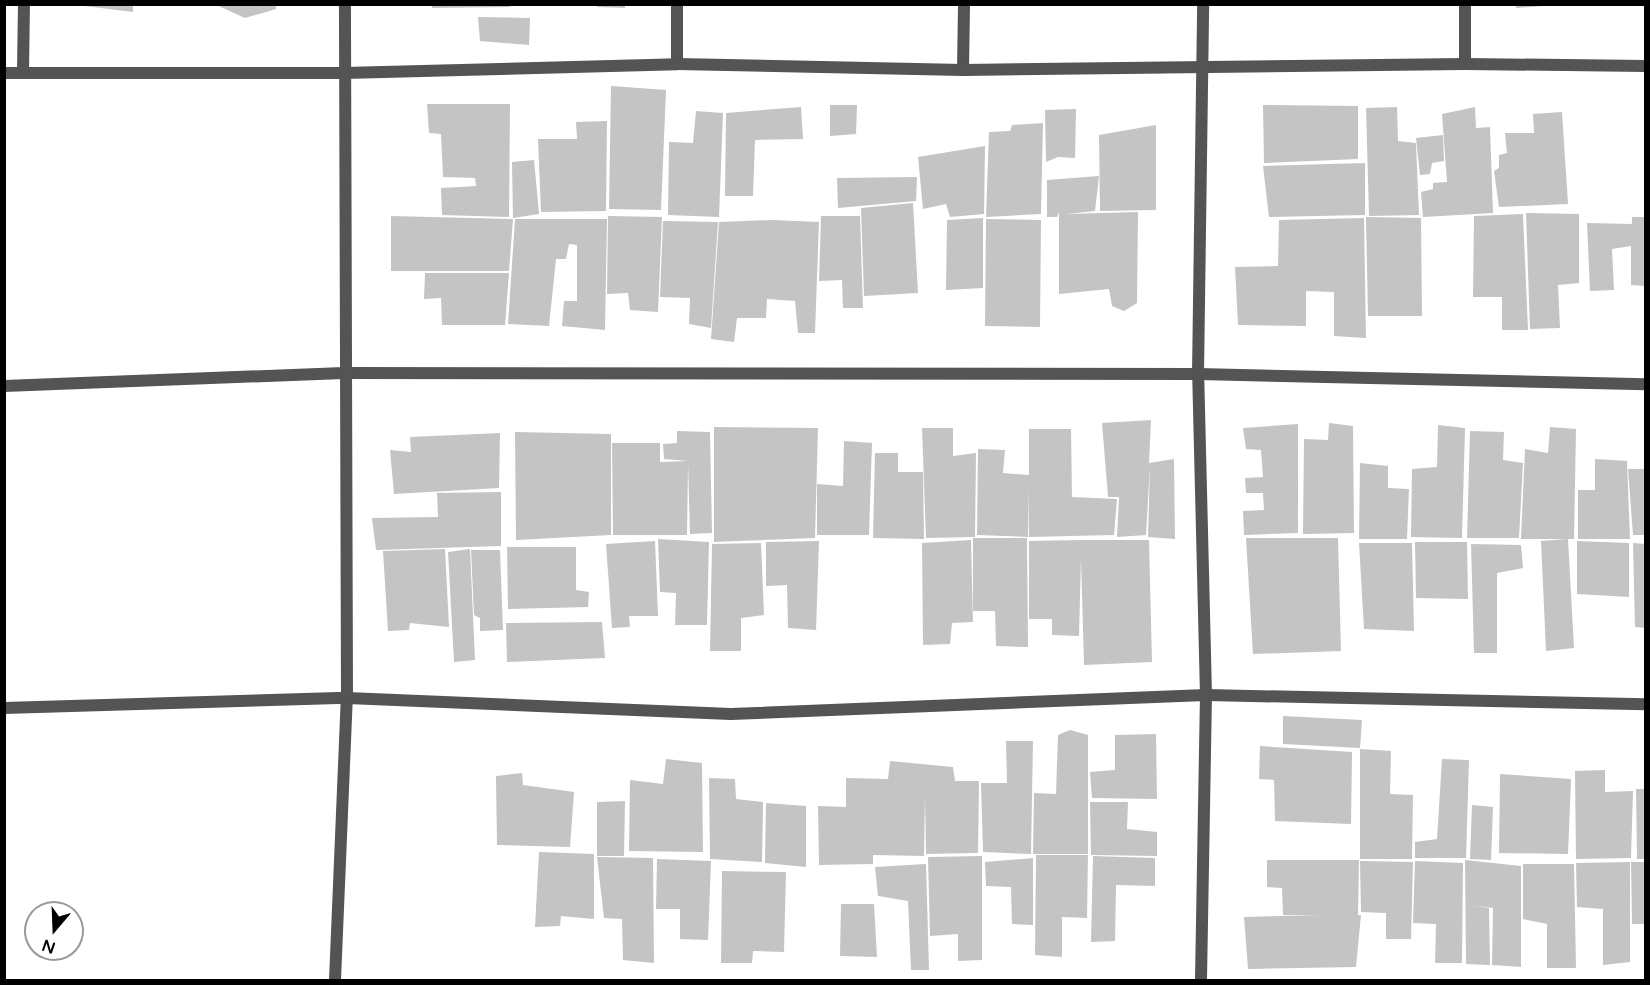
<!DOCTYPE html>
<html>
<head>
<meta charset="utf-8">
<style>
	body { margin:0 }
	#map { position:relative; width:1650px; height:985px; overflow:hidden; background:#fff; font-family:"Varela Round",sans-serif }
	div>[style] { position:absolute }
	.building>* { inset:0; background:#c4c4c4 }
	.street>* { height:12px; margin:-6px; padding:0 6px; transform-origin:6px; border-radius:6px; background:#545454 }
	span { translate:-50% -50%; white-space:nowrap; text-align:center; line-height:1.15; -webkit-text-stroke:5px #fff; paint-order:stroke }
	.frame { position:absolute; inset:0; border:6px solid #000; pointer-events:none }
	.north { position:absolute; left:24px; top:901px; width:60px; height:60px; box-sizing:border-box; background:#fff; border:2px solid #999; border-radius:50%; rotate:199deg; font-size:16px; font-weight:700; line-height:24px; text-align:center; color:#000 }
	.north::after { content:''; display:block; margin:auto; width:21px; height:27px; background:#000; clip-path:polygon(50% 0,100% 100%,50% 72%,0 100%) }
</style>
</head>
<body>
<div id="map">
	<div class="building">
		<div style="clip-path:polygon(69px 4px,133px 4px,133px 12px)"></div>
		<div style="clip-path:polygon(214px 4px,276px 4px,276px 9px,245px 18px)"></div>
		<div style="clip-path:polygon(432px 4px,510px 4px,510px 7px,432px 8px)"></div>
		<div style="clip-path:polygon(597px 4px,625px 4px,625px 8px,597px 7px)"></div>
		<div style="clip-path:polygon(1516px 4px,1543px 4px,1544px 6px,1516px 8px)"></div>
		<div style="clip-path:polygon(478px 17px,530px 18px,529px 45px,480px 41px)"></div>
		<div style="clip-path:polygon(611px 86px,666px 90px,661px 210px,609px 209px)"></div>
		<div style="clip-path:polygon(427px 104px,510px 104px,509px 217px,442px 215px,441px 188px,476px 186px,475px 178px,443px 177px,441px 134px,429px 133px)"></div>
		<div style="clip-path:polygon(830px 105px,857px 105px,856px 134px,830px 136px)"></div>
		<div style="clip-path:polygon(1263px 105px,1358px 106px,1358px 159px,1264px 163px)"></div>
		<div style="clip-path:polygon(801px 107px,803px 139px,755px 140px,753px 196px,725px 196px,726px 113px)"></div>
		<div style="clip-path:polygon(1397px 107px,1398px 141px,1416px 143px,1419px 215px,1369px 216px,1366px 108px)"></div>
		<div style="clip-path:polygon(1475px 107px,1476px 128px,1490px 127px,1493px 213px,1423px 217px,1421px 192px,1433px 189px,1433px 183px,1447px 182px,1442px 114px)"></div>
		<div style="clip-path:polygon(1076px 109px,1075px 158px,1058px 157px,1046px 162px,1045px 110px)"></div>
		<div style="clip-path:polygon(696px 111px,723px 113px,719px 217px,668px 215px,669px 142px,693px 143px)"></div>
		<div style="clip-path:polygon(1562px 112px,1568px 204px,1499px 207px,1494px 171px,1499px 168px,1499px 155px,1507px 153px,1505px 133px,1534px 133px,1533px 114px)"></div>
		<div style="clip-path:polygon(607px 121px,606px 211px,541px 212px,538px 139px,577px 139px,576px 122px)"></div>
		<div style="clip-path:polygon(1043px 123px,1041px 214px,986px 217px,989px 132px,1010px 131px,1012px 125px)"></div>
		<div style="clip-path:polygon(1156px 125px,1156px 210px,1100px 211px,1099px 135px)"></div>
		<div style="clip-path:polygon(1443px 135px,1444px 161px,1432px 163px,1430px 174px,1420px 175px,1416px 138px)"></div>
		<div style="clip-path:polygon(985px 146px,984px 214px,950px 217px,946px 204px,923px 209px,918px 157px)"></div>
		<div style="clip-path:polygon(534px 160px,539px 214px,513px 218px,512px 162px)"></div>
		<div style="clip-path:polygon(1365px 163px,1365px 215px,1269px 217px,1263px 166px)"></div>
		<div style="clip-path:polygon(1099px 176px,1095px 211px,1066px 214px,1138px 212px,1137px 303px,1124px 311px,1112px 306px,1109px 289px,1059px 294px,1059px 212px,1057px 217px,1047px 217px,1047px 180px)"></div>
		<div style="clip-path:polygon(917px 177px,916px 201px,838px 208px,837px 178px)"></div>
		<div style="clip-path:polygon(913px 203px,918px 293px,864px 296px,861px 208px)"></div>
		<div style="clip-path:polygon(1526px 213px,1579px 214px,1579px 283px,1558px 285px,1560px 328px,1530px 329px)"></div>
		<div style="clip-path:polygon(1523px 214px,1528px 330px,1502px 330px,1502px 297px,1473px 297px,1474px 216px)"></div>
		<div style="clip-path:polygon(391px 216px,513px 219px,509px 271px,391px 271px)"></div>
		<div style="clip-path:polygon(608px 216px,662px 217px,658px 312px,630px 310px,628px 293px,607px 294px)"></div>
		<div style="clip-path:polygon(821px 216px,860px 216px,863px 308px,843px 308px,842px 280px,819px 281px)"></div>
		<div style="clip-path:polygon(1366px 217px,1421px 218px,1422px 316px,1368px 316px)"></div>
		<div style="clip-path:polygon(1632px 217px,1646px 217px,1646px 286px,1631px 285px,1631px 246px,1612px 249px,1614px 290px,1590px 291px,1587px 223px,1632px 224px)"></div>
		<div style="clip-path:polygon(983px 218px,983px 288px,946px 290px,947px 220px)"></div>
		<div style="clip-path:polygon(1364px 218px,1366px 338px,1334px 336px,1334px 292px,1306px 291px,1306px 326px,1238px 325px,1235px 267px,1278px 266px,1279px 220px)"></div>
		<div style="clip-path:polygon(515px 219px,607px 219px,605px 330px,562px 326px,564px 301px,577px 301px,577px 245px,569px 244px,566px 259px,556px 259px,549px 326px,508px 324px)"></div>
		<div style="clip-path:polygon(986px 219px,1041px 220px,1040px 327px,985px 326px)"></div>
		<div style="clip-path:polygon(773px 220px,819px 222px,815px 333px,798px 333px,795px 301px,767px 299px,766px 318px,737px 318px,734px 342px,711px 339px,719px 222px)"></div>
		<div style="clip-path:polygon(663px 221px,718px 222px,711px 328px,689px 324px,690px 298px,660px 297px)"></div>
		<div style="clip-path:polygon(425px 273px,509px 273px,505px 325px,442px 325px,441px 298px,424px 299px)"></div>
		<div style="clip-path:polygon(1151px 420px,1149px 463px,1174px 459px,1175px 539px,1148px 537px,1150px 465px,1146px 535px,1117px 537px,1119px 497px,1108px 497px,1102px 423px)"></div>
		<div style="clip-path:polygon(1329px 423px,1353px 426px,1354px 533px,1303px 534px,1304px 439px,1328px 440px)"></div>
		<div style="clip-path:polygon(1298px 424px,1298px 533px,1244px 535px,1243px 511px,1264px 510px,1263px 493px,1246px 493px,1245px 478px,1263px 477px,1261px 450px,1246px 449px,1243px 428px)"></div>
		<div style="clip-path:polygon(1438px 425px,1465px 428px,1462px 538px,1411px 537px,1412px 469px,1437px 467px)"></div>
		<div style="clip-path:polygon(714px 427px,818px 428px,815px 538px,714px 542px)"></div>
		<div style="clip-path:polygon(1550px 427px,1576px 429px,1574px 539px,1568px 539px,1574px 648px,1546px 651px,1541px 541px,1566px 539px,1521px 539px,1525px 449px,1548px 453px)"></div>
		<div style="clip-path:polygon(922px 428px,953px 428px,953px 456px,976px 453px,975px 537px,926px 538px)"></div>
		<div style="clip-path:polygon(1029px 429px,1071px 429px,1072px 497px,1117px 499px,1114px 535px,1029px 537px,1028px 489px,1028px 537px,977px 535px,978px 449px,1005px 450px,1003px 473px,1029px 475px)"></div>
		<div style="clip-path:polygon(677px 431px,710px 432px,712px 533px,690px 534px,688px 464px,687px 535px,613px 535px,612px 443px,660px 443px,660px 462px,688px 461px,664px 459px,663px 444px,677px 443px)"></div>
		<div style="clip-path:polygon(1470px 431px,1504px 432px,1503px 460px,1523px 463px,1519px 538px,1467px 538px)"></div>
		<div style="clip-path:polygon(515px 432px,611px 434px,611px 535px,516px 540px)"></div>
		<div style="clip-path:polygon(500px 433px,499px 488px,394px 494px,390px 450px,411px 452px,410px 437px)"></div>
		<div style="clip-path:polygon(844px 441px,872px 443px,869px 535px,817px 535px,817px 484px,843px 486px)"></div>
		<div style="clip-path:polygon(875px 453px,898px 453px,898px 472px,923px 472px,924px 539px,873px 538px)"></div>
		<div style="clip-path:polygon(1595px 459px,1627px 461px,1630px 539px,1578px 539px,1578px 490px,1595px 490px)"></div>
		<div style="clip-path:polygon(1360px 463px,1388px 466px,1388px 488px,1409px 489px,1407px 539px,1359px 539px)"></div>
		<div style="clip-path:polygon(1628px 469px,1646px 469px,1646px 535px,1633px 535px)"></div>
		<div style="clip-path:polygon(501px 492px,501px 546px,376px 550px,372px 518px,438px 517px,437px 493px)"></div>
		<div style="clip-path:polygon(973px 538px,1027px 538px,1028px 647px,996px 646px,995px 611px,973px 611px)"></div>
		<div style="clip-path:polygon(1246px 538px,1338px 538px,1341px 651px,1253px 654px)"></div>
		<div style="clip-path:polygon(658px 539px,709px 542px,707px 625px,675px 625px,676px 593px,660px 592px)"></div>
		<div style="clip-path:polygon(971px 540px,973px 622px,952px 623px,950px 644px,923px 645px,922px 543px)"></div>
		<div style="clip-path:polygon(1081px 540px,1149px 540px,1152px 662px,1084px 665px,1081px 558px,1079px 636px,1052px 635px,1052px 619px,1029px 619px,1029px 541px)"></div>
		<div style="clip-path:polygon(655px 541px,658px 616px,629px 616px,630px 627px,612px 628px,606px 544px)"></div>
		<div style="clip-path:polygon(819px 541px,816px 630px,788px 628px,787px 585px,766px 586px,766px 542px)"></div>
		<div style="clip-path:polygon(1577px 541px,1629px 543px,1629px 597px,1577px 594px)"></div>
		<div style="clip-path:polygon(1415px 542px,1467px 542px,1468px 599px,1416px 598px)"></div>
		<div style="clip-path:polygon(761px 543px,764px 615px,741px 618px,741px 651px,710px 651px,712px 544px)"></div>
		<div style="clip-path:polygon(1359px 543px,1412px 543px,1414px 631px,1364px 629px)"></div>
		<div style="clip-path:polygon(1633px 543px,1646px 544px,1646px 628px,1635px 627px)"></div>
		<div style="clip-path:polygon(1471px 544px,1521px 545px,1523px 568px,1497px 573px,1497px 653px,1474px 653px)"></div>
		<div style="clip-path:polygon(507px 547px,576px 547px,576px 590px,589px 592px,588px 607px,508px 609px)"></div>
		<div style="clip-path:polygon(445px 549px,449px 627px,410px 623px,409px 630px,388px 631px,383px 551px)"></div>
		<div style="clip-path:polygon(470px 549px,475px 660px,454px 662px,448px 552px)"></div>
		<div style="clip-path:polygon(471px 550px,500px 550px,503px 630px,480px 631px,480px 618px,474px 615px)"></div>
		<div style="clip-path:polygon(602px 622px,605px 658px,507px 662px,506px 623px)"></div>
		<div style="clip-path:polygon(1283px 716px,1362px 720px,1360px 748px,1283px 744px)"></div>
		<div style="clip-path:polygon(1070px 730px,1088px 735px,1088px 854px,1033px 854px,1034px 793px,1056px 794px,1058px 735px)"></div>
		<div style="clip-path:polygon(1156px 734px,1157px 799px,1092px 798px,1090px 772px,1115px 770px,1115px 735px)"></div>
		<div style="clip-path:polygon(1006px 741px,1033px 741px,1031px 854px,983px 852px,981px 783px,1007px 783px)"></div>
		<div style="clip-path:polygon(1260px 746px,1352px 752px,1351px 824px,1275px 821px,1274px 780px,1259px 779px)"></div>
		<div style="clip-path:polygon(1360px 749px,1391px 751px,1390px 794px,1413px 795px,1412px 859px,1360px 859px)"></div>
		<div style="clip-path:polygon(666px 759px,702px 763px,703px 852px,629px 851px,630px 780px,663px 784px)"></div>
		<div style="clip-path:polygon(1442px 759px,1469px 760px,1466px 858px,1415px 858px,1415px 842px,1437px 839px)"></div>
		<div style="clip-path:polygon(890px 761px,953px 767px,955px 781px,979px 781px,978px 853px,926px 854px,925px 795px,924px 856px,873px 855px,873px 864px,819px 865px,818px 806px,846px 807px,846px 778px,888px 779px)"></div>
		<div style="clip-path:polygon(1605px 770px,1605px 792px,1633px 791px,1631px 858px,1576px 859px,1575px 771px)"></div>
		<div style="clip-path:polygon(522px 773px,523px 785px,574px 792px,570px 847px,497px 845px,496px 776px)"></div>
		<div style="clip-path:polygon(1500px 774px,1571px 779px,1568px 854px,1499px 853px)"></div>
		<div style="clip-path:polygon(709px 778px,735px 779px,736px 799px,763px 802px,762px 862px,710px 859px)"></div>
		<div style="clip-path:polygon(1636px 789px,1646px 789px,1646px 859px,1637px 859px)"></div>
		<div style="clip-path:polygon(625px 801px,624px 856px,597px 856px,597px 802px)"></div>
		<div style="clip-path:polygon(1090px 802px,1128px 802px,1127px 829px,1157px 832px,1157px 856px,1091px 855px)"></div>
		<div style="clip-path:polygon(766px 803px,806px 806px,806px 867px,765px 863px)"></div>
		<div style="clip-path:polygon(1472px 805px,1493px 807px,1491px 860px,1470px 859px)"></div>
		<div style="clip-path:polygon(539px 852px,594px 854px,594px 919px,561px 916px,560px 926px,535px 927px)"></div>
		<div style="clip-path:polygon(1036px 855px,1088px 855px,1087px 918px,1062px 917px,1062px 957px,1035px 955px)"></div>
		<div style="clip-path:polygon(982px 856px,982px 960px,958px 961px,958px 934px,930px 936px,928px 857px)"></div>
		<div style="clip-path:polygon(1093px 856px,1155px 858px,1155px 886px,1116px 885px,1115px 941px,1091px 942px)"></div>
		<div style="clip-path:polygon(597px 857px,653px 858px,654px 963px,623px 960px,622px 919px,604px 918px)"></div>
		<div style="clip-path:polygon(1033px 858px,1033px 925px,1012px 924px,1011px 887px,986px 886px,985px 862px)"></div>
		<div style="clip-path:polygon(657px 859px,711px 861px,708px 940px,680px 939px,680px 909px,656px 909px)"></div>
		<div style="clip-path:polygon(1267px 860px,1359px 860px,1358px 915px,1361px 915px,1356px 967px,1248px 969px,1244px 917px,1320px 915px,1283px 915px,1282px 888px,1267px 887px)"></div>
		<div style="clip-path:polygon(1465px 860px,1521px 866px,1521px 967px,1492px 965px,1493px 908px,1471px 905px,1489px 908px,1490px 965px,1466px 964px)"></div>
		<div style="clip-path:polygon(1360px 861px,1413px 862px,1411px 939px,1386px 939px,1386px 913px,1361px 912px)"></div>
		<div style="clip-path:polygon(1415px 861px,1463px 863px,1462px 963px,1435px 963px,1436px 924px,1413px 923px)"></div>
		<div style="clip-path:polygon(1630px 862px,1630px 962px,1603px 965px,1603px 909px,1577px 907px,1576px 863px)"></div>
		<div style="clip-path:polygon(1631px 862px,1646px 862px,1646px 924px,1632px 924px)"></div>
		<div style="clip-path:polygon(926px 864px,929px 970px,911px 970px,908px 901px,878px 896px,875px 867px)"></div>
		<div style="clip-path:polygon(1523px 864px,1574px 864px,1576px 968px,1547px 968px,1547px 924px,1523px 919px)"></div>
		<div style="clip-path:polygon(722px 871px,786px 872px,784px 952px,753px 951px,752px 963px,721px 963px)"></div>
		<div style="clip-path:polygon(841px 904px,874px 904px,877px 957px,840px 956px)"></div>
	</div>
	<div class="street">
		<div style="left:677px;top:4px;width:60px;rotate:90deg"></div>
		<div style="left:1465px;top:64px;width:60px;rotate:-90deg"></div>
		<div style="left:963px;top:70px;width:66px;rotate:-89.1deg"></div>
		<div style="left:4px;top:73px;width:340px"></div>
		<div style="left:344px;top:73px;width:333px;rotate:-1.5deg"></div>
		<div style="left:677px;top:64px;width:286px;rotate:1.2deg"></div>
		<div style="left:963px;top:70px;width:502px;rotate:-0.68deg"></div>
		<div style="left:1465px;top:64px;width:181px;rotate:0.6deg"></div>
		<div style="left:23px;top:73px;width:69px;rotate:-89.2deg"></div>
		<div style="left:4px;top:386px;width:340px;rotate:-2.2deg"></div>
		<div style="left:344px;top:373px;width:854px;rotate:0.07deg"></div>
		<div style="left:1198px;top:374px;width:448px;rotate:1.3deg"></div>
		<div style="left:4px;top:708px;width:343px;rotate:-1.7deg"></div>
		<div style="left:347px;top:698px;width:384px;rotate:2.4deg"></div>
		<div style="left:731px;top:714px;width:475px;rotate:-2.3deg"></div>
		<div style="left:1206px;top:695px;width:440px;rotate:1.2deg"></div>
		<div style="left:335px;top:980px;width:282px;rotate:-87.6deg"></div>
		<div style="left:347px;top:698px;width:694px;rotate:-90.17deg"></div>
		<div style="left:1201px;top:980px;width:285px;rotate:-89deg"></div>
		<div style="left:1206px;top:695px;width:321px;rotate:-91.4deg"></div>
		<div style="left:1198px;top:374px;width:370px;rotate:-89.2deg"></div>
	</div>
	<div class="frame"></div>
	<div class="north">N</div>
</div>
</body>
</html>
